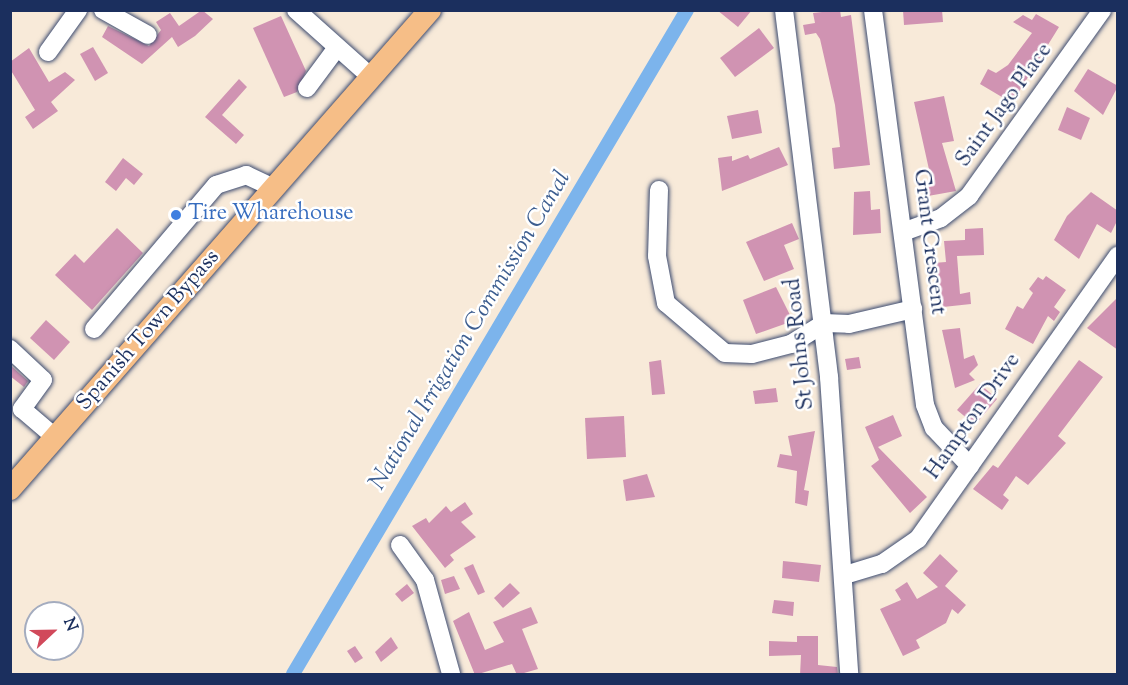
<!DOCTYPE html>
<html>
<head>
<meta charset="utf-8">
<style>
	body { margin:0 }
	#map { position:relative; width:1128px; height:685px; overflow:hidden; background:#f8ead9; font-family:"Sorts Mill Goudy",serif }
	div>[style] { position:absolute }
	.canal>* { height:14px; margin:-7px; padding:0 7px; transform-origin:7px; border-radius:7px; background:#7cb4ec }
	.building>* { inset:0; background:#d093b2 }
	.roads { filter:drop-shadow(0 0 2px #3c4b70) drop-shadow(0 0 2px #3c4b70) }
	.minor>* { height:18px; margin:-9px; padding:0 9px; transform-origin:9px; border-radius:9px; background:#fff }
	.major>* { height:22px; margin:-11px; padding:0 11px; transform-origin:11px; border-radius:11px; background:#f6be87 }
	.dots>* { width:16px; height:16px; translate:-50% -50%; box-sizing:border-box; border:3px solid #fff; border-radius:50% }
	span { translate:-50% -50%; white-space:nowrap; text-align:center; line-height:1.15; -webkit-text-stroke:5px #fff; paint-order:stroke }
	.street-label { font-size:22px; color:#1b2f5e }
	.shop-label { font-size:22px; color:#366cbe }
	.left { translate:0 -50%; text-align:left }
	.water-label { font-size:24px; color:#3d5e90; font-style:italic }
	.frame { position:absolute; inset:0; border:12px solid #1b2f5e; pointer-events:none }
	.north { position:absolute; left:24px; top:601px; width:60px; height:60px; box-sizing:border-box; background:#fff; border:2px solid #a4acbf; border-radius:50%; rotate:68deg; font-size:16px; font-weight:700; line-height:24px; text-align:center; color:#1b2f5e }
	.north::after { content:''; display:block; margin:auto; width:21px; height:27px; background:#d1495b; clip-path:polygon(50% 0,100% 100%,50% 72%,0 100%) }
</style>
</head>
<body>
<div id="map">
	<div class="canal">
		<div style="left:293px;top:674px;width:772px;rotate:-59.32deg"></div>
	</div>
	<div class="building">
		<div style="clip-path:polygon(202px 10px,213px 19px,195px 36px,178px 47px,172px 37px,142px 64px,102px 37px,108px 26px,149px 46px,161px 30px,156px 22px,170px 13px,179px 26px)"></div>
		<div style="clip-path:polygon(717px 10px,752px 10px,738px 27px)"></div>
		<div style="clip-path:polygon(840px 10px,841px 17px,851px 15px,870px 165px,834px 169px,832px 148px,840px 147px,835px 105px,820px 39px,816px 33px,805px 35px,803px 25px,815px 23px,813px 13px)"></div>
		<div style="clip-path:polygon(903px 10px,942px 10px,943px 22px,904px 25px)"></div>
		<div style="clip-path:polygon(1036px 14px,1059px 27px,1012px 103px,980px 84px,988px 69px,996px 73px,1008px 65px,1032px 33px,1013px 22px,1023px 15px,1032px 20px)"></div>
		<div style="clip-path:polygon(281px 16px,306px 71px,297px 92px,284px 97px,253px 28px)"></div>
		<div style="clip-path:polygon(759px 28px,774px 48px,735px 77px,720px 58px)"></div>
		<div style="clip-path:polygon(93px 47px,108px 73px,95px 81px,80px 54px)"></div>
		<div style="clip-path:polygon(29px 48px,49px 82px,65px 72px,75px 80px,51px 102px,58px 111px,33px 129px,25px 117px,35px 110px,10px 69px,10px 62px)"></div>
		<div style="clip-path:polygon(1088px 69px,1118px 86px,1103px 115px,1074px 91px)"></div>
		<div style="clip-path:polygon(239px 79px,247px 87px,222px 115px,244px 135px,236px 144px,205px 117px)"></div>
		<div style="clip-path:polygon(944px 96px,954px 141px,942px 143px,956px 191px,928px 196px,926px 184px,932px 183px,914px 102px)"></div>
		<div style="clip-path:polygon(1067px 107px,1090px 118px,1081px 140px,1058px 130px)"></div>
		<div style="clip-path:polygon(758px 110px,762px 133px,732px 139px,727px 116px)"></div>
		<div style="clip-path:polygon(779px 147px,788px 165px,722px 191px,718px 158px,732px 156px,732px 161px,748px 155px,750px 159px)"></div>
		<div style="clip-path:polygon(123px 158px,143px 174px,134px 185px,126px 178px,116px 191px,105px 182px)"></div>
		<div style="clip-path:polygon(870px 191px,871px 210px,880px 209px,881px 233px,853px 235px,854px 192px)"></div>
		<div style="clip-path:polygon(1091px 192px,1118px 211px,1118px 219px,1111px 233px,1097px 224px,1079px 259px,1054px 240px,1067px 216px)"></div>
		<div style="clip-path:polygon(792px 223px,799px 239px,784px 245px,794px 269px,764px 281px,746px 242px)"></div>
		<div style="clip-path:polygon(117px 228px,143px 253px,92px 310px,55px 275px,75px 254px,84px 263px)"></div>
		<div style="clip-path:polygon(983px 228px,984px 255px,957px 256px,960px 294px,970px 292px,971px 304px,943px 307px,933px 263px,946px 262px,944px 241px,965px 240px,965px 229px)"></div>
		<div style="clip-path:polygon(1046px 276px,1066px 290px,1054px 307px,1060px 312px,1054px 321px,1048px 316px,1033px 344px,1005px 329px,1017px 306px,1023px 309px,1033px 293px,1029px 289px,1038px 277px,1043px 280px)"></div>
		<div style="clip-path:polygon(776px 287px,793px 321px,756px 334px,743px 300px)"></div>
		<div style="clip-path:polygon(1118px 297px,1118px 350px,1087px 328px)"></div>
		<div style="clip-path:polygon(46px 320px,70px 342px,54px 360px,30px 338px)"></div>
		<div style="clip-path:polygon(960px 328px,964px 359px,974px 355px,978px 365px,969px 374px,975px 380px,955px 388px,942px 330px)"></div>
		<div style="clip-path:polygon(859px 357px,861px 368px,847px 370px,845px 359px)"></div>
		<div style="clip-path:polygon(661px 360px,665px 394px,652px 395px,649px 362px)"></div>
		<div style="clip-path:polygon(1079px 360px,1103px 377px,1058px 436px,1066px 443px,1028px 485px,1016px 476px,1003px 495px,1009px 500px,1002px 510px,973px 489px,993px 465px,998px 468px)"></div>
		<div style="clip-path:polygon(10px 365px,28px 381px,24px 387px,10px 376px)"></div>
		<div style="clip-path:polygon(980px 384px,997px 399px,975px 425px,957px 410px)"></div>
		<div style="clip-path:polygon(776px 388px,778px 402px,755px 404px,753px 391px)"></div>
		<div style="clip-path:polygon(893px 415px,902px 436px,878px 447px,927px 497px,910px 513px,871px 466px,879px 460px,865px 427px)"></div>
		<div style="clip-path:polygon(624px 416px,626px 457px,587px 459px,585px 418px)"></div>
		<div style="clip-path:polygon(815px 431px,804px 490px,809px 491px,807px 506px,795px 503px,797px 471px,777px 467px,780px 454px,792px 456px,788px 436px)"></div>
		<div style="clip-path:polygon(647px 474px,655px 497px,626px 501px,623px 480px)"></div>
		<div style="clip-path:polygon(465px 502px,473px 514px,461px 522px,476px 537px,450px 555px,454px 560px,445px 568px,412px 526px,426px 518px,429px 523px,446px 506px,451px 512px)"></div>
		<div style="clip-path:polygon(940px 554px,958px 571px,945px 586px,966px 605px,958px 614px,952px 609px,946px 623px,916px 640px,920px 648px,903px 656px,880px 609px,901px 600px,895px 590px,907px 582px,917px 599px,938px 587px,923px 573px)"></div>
		<div style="clip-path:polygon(783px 561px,821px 565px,819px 582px,782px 578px)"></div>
		<div style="clip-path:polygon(473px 564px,485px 592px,478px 595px,464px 568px)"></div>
		<div style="clip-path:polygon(454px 576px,460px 589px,445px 594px,441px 580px)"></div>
		<div style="clip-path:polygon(510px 583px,520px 593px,503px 608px,494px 598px)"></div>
		<div style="clip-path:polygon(407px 584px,414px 593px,402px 602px,395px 594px)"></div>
		<div style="clip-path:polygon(774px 600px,794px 602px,793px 616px,772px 613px)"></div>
		<div style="clip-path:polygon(531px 607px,538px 623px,522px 629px,538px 669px,517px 675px,512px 664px,475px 675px,453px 621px,469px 612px,485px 650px,504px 642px,493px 622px)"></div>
		<div style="clip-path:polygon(797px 636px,818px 636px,818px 665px,837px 667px,838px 675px,800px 675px,801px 655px,769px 656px,769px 641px,797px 642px)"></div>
		<div style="clip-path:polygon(391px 637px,398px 648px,381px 662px,375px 652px)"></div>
		<div style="clip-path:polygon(355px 646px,363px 658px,355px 663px,347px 651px)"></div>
	</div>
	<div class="roads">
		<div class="minor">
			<div style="left:103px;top:10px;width:51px;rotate:29.1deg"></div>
			<div style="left:296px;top:10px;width:101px;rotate:41.8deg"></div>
			<div style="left:784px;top:10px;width:370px;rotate:83deg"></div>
			<div style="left:829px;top:377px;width:298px;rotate:86.1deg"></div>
			<div style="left:873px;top:10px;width:398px;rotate:82.5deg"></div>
			<div style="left:925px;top:405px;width:25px;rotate:69deg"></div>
			<div style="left:934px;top:428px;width:52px;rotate:46.5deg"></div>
			<div style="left:48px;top:52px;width:52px;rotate:-54.5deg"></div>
			<div style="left:307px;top:88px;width:49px;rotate:-53.4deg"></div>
			<div style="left:659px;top:190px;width:66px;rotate:91.7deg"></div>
			<div style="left:657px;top:256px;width:48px;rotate:79.2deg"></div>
			<div style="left:666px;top:303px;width:77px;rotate:40.3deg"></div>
			<div style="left:725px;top:353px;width:27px;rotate:2deg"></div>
			<div style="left:752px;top:354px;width:40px;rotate:-14.4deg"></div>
			<div style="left:791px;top:344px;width:39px;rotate:-32deg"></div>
			<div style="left:824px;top:323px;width:25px;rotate:2deg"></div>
			<div style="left:849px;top:324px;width:66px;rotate:-13.2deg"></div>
			<div style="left:903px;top:232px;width:40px;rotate:-20.2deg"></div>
			<div style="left:941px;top:218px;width:36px;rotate:-38deg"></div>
			<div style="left:969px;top:196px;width:229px;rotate:-54.4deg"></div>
			<div style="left:94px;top:329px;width:189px;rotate:-49.7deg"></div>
			<div style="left:216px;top:185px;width:32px;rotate:-18deg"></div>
			<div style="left:246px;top:175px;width:31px;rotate:25deg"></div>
			<div style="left:10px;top:349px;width:45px;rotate:43.2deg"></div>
			<div style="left:43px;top:380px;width:36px;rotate:126deg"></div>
			<div style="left:22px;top:409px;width:45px;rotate:40.5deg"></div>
			<div style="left:400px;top:545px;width:43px;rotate:54.5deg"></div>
			<div style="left:425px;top:580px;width:98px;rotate:74.5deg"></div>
			<div style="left:845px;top:575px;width:39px;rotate:-17deg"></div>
			<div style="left:882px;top:564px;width:44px;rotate:-34.8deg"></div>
			<div style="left:918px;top:539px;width:347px;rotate:-54.8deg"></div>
		</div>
		<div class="major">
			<div style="left:10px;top:489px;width:637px;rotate:-48.75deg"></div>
		</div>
	</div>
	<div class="dots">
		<div style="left:176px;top:215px;background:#3f7fe0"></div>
	</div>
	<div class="street-label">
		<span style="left:1005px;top:106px;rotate:-54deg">Saint Jago Place</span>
		<span style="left:928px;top:242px;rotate:83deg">Grant Crescent</span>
		<span style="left:149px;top:331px;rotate:-49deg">Spanish Town Bypass</span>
		<span style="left:801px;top:344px;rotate:-96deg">St Johns Road</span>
		<span style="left:974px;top:417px;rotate:-55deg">Hampton Drive</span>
	</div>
	<div class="shop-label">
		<span class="left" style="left:188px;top:215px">Tire Wharehouse</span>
	</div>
	<div class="water-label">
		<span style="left:471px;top:331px;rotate:-59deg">National Irrigation Commission Canal</span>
	</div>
	<div class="frame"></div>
	<div class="north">N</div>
</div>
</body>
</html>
